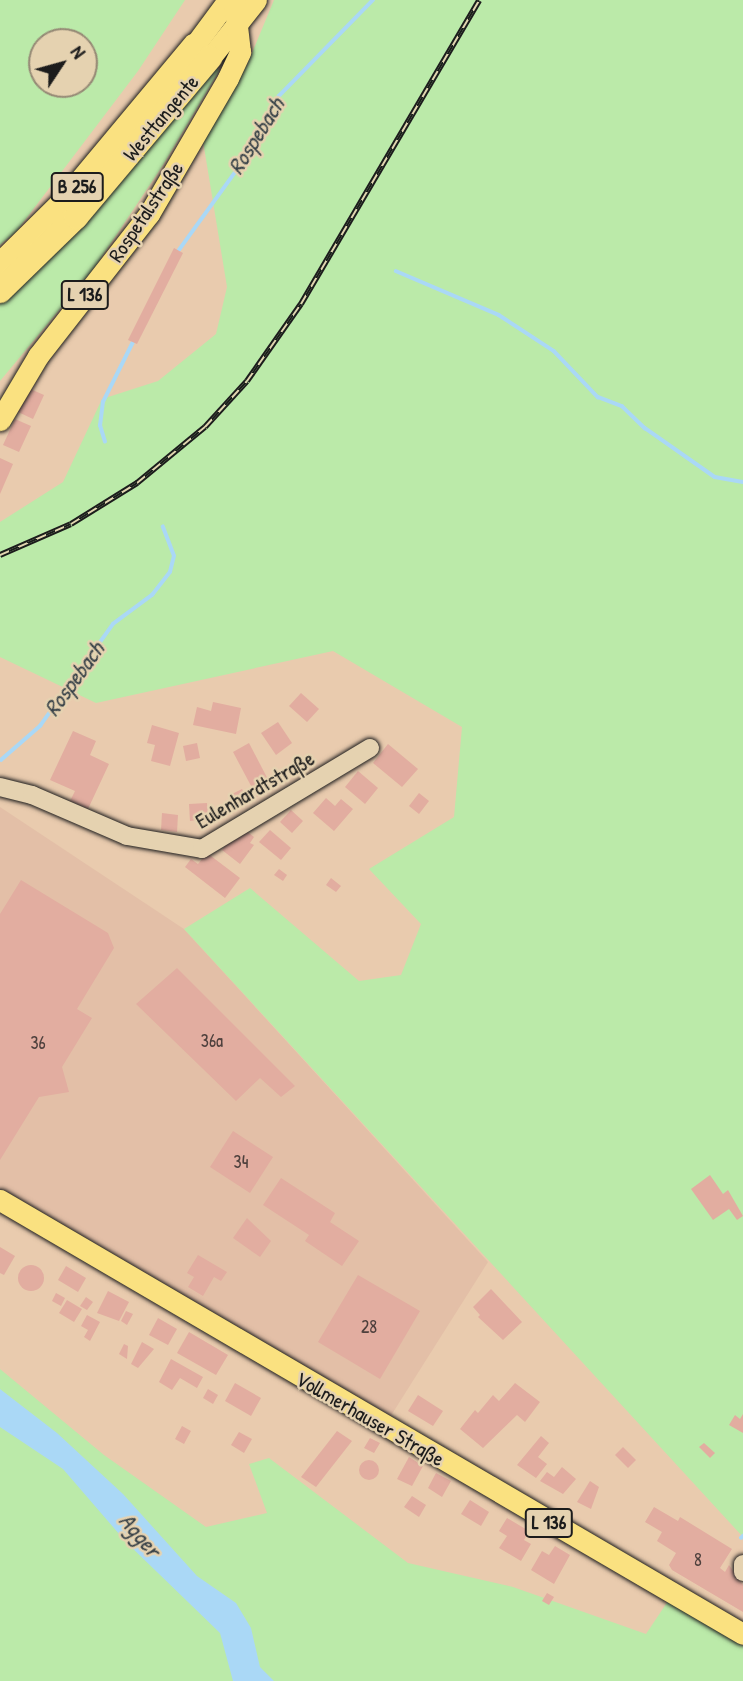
<!DOCTYPE html>
<html>
<head>
<meta charset="utf-8">
<style>
	body { margin:0 }
	#map { position:relative; width:743px; height:1681px; overflow:hidden; background:#e9cbae; font-family:"Patrick Hand",sans-serif }
	div>[style] { position:absolute }
	.built>* { inset:0; background:#e3bfa7 }
	.green>* { inset:0; background:#bbeaa9 }
	.water>* { inset:0; background:#aad8f6 }
	.stream>* { height:3.5px; margin:-1.75px; padding:0 1.75px; transform-origin:1.75px; border-radius:1.75px; background:#aad8f6 }
	.building>* { inset:0; background:#e2ada0 }
	.round { border-radius:50% }
	.roads { filter:drop-shadow(0 0 2px #1c1c1c) drop-shadow(0 0 2px #1c1c1c) }
	.minor>* { height:18px; margin:-9px; padding:0 9px; transform-origin:9px; border-radius:9px; background:#e5d2b0 }
	.major>* { height:21px; margin:-10.5px; padding:0 10.5px; transform-origin:10.5px; border-radius:10.5px; background:#fae180 }
	.highway>* { height:24px; margin:-12px; padding:0 12px; transform-origin:12px; border-radius:12px; background:#fae180 }
	.rail>* { height:6px; margin-top:-3px; transform-origin:0; background:repeating-linear-gradient(90deg,#e5d2b0 0 10px,#1c1c1c 0 20px); box-sizing:border-box; border-block:2px solid #1c1c1c }
	span { translate:-50% -50%; white-space:nowrap; text-align:center; line-height:1.15; -webkit-text-stroke:5px #e5d2b0; paint-order:stroke }
	.number-label { font-size:18px; color:#4e403d }
	.number-label span { -webkit-text-stroke-width:0 }
	.shield-label span { padding:2px 5px; background:#e5d2b0; border:2px solid; border-radius:5px; -webkit-text-stroke-width:0 }
	.shield-label { font-size:19px; color:#1c1c1c; font-weight:700 }
	.street-label { font-size:21px; color:#1c1c1c }
	.water-label { font-size:23px; color:#384248; font-style:italic }
	.north { position:absolute; left:28px; top:28px; width:70px; height:70px; box-sizing:border-box; background:#e5d2b0; border:2px solid #958975; border-radius:50%; rotate:54deg; font-size:19px; font-weight:700; line-height:28px; text-align:center; color:#1c1c1c }
	.north::after { content:''; display:block; margin:auto; width:24px; height:32px; background:#1c1c1c; clip-path:polygon(50% 0,100% 100%,50% 72%,0 100%) }
</style>
</head>
<body>
<div id="map">
	<div class="built">
		<div style="clip-path:polygon(0 807px,184px 929px,488px 1262px,380px 1433px,0 1206px)"></div>
	</div>
	<div class="green">
		<div style="clip-path:polygon(evenodd,0 0,185px 0,138px 71px,16px 232px,0 245px,0 0,42px 42px,84px 42px,84px 84px,42px 84px,42px 42px)"></div>
		<div style="clip-path:polygon(274px 0,743px 0,743px 1537px,184px 929px,250px 888px,359px 981px,401px 975px,421px 924px,369px 869px,454px 817px,462px 727px,333px 651px,96px 703px,0 657px,0 522px,63px 482px,102px 399px,158px 381px,216px 334px,227px 287px,203px 141px,247px 65px)"></div>
		<div style="clip-path:polygon(216px 65px,219px 71px,163px 165px,95px 267px,0 381px,0 304px)"></div>
		<div style="clip-path:polygon(0 1369px,104px 1455px,206px 1527px,267px 1513px,249px 1464px,269px 1458px,408px 1563px,513px 1587px,646px 1634px,668px 1601px,743px 1646px,743px 1681px,0 1681px)"></div>
	</div>
	<div class="water">
		<div style="clip-path:polygon(0 1389px,57px 1433px,123px 1494px,197px 1576px,236px 1603px,251px 1628px,260px 1667px,274px 1681px,233px 1681px,220px 1633px,126px 1542px,63px 1469px,0 1427px)"></div>
	</div>
	<div class="stream">
		<div style="left:179px;top:250px;width:97px;rotate:-54.2deg"></div>
		<div style="left:236px;top:171px;width:86px;rotate:-60.2deg"></div>
		<div style="left:279px;top:96px;width:134px;rotate:-45.6deg"></div>
		<div style="left:396px;top:271px;width:112px;rotate:23.1deg"></div>
		<div style="left:499px;top:315px;width:66px;rotate:33.2deg"></div>
		<div style="left:554px;top:351px;width:64px;rotate:46.3deg"></div>
		<div style="left:598px;top:397px;width:26px;rotate:21deg"></div>
		<div style="left:622px;top:406px;width:32px;rotate:44deg"></div>
		<div style="left:645px;top:428px;width:85px;rotate:35deg"></div>
		<div style="left:715px;top:477px;width:28px;rotate:10deg"></div>
		<div style="left:105px;top:442px;width:17px;rotate:-107deg"></div>
		<div style="left:100px;top:426px;width:24px;rotate:-83deg"></div>
		<div style="left:103px;top:402px;width:67px;rotate:-63.4deg"></div>
		<div style="left:1px;top:760px;width:52px;rotate:-41.1deg"></div>
		<div style="left:40px;top:726px;width:125px;rotate:-54.4deg"></div>
		<div style="left:113px;top:624px;width:49px;rotate:-36.6deg"></div>
		<div style="left:152px;top:595px;width:29px;rotate:-52deg"></div>
		<div style="left:170px;top:572px;width:16px;rotate:-76deg"></div>
		<div style="left:174px;top:556px;width:31px;rotate:-111deg"></div>
		<div style="left:741px;top:1538px;width:3px;rotate:-45deg"></div>
	</div>
	<div class="building">
		<div style="clip-path:polygon(174px 248px,183px 253px,137px 344px,128px 340px)"></div>
		<div style="clip-path:polygon(28px 388px,44px 395px,33px 419px,18px 412px)"></div>
		<div style="clip-path:polygon(15px 419px,31px 426px,19px 452px,3px 445px)"></div>
		<div style="clip-path:polygon(0 458px,13px 464px,0 494px)"></div>
		<div style="clip-path:polygon(301px 693px,319px 709px,307px 722px,289px 706px)"></div>
		<div style="clip-path:polygon(213px 702px,241px 708px,236px 734px,193px 725px,197px 707px,211px 711px)"></div>
		<div style="clip-path:polygon(278px 722px,292px 743px,276px 755px,261px 733px)"></div>
		<div style="clip-path:polygon(152px 725px,179px 733px,170px 766px,151px 761px,155px 745px,147px 743px)"></div>
		<div style="clip-path:polygon(73px 731px,96px 741px,90px 755px,109px 764px,88px 809px,70px 801px,75px 791px,50px 780px)"></div>
		<div style="clip-path:polygon(197px 743px,200px 758px,186px 761px,183px 746px)"></div>
		<div style="clip-path:polygon(249px 743px,273px 789px,257px 797px,233px 752px)"></div>
		<div style="clip-path:polygon(388px 744px,418px 769px,402px 787px,373px 763px)"></div>
		<div style="clip-path:polygon(358px 771px,378px 788px,365px 804px,345px 787px)"></div>
		<div style="clip-path:polygon(242px 789px,249px 802px,237px 808px,230px 795px)"></div>
		<div style="clip-path:polygon(419px 793px,429px 801px,419px 814px,409px 806px)"></div>
		<div style="clip-path:polygon(326px 798px,335px 806px,341px 799px,353px 809px,334px 831px,313px 813px)"></div>
		<div style="clip-path:polygon(207px 803px,208px 819px,190px 821px,189px 804px)"></div>
		<div style="clip-path:polygon(291px 810px,303px 821px,292px 833px,280px 822px)"></div>
		<div style="clip-path:polygon(162px 813px,178px 815px,177px 832px,161px 830px)"></div>
		<div style="clip-path:polygon(245px 830px,254px 837px,250px 843px,254px 845px,240px 864px,222px 850px,235px 832px,240px 837px)"></div>
		<div style="clip-path:polygon(270px 830px,291px 848px,281px 860px,259px 842px)"></div>
		<div style="clip-path:polygon(207px 853px,240px 878px,225px 898px,185px 867px,191px 859px,198px 864px)"></div>
		<div style="clip-path:polygon(279px 869px,287px 875px,283px 881px,274px 875px)"></div>
		<div style="clip-path:polygon(331px 878px,341px 886px,336px 892px,326px 885px)"></div>
		<div style="clip-path:polygon(21px 880px,108px 933px,114px 948px,77px 1009px,92px 1018px,62px 1067px,69px 1092px,39px 1097px,0 1160px,0 914px)"></div>
		<div style="clip-path:polygon(177px 968px,295px 1086px,281px 1097px,260px 1078px,236px 1101px,136px 1004px)"></div>
		<div style="clip-path:polygon(233px 1131px,273px 1157px,250px 1193px,210px 1167px)"></div>
		<div style="clip-path:polygon(710px 1175px,723px 1194px,728px 1190px,743px 1216px,737px 1220px,729px 1209px,713px 1220px,691px 1189px)"></div>
		<div style="clip-path:polygon(281px 1178px,335px 1213px,330px 1222px,359px 1241px,342px 1266px,305px 1241px,309px 1235px,263px 1205px)"></div>
		<div style="clip-path:polygon(247px 1218px,271px 1241px,260px 1257px,233px 1238px)"></div>
		<div style="clip-path:polygon(0 1247px,15px 1256px,4px 1275px,0 1273px)"></div>
		<div style="clip-path:polygon(198px 1255px,227px 1272px,221px 1281px,214px 1277px,203px 1296px,188px 1287px,194px 1277px,187px 1273px)"></div>
		<div class="round" style="left:18px;top:1265px;width:26px;height:26px"></div>
		<div style="clip-path:polygon(66px 1266px,86px 1278px,78px 1292px,58px 1280px)"></div>
		<div style="clip-path:polygon(358px 1275px,420px 1311px,380px 1379px,318px 1342px)"></div>
		<div style="clip-path:polygon(491px 1289px,522px 1322px,503px 1340px,478px 1317px,480px 1315px,473px 1307px)"></div>
		<div style="clip-path:polygon(108px 1291px,129px 1302px,119px 1321px,97px 1313px)"></div>
		<div style="clip-path:polygon(56px 1293px,65px 1298px,61px 1306px,52px 1301px)"></div>
		<div style="clip-path:polygon(86px 1297px,93px 1302px,87px 1310px,80px 1306px)"></div>
		<div style="clip-path:polygon(67px 1300px,82px 1309px,74px 1322px,59px 1313px)"></div>
		<div style="clip-path:polygon(126px 1311px,133px 1314px,127px 1325px,121px 1321px)"></div>
		<div style="clip-path:polygon(87px 1315px,100px 1322px,90px 1341px,84px 1337px,88px 1330px,81px 1326px)"></div>
		<div style="clip-path:polygon(158px 1318px,177px 1329px,168px 1345px,149px 1335px)"></div>
		<div style="clip-path:polygon(189px 1332px,228px 1355px,216px 1375px,177px 1353px)"></div>
		<div style="clip-path:polygon(142px 1342px,154px 1349px,138px 1368px,131px 1364px)"></div>
		<div style="clip-path:polygon(124px 1344px,128px 1346px,127px 1359px,119px 1354px)"></div>
		<div style="clip-path:polygon(171px 1359px,203px 1377px,197px 1388px,180px 1378px,172px 1390px,159px 1382px)"></div>
		<div style="clip-path:polygon(235px 1383px,261px 1398px,251px 1416px,225px 1401px)"></div>
		<div style="clip-path:polygon(515px 1383px,540px 1402px,525px 1422px,517px 1415px,483px 1448px,460px 1429px,475px 1410px,478px 1413px,493px 1395px,499px 1401px)"></div>
		<div style="clip-path:polygon(208px 1389px,218px 1395px,213px 1404px,203px 1398px)"></div>
		<div style="clip-path:polygon(418px 1395px,443px 1411px,433px 1426px,408px 1411px)"></div>
		<div style="clip-path:polygon(743px 1414px,743px 1433px,729px 1425px,735px 1415px,740px 1419px)"></div>
		<div style="clip-path:polygon(182px 1426px,191px 1431px,184px 1444px,175px 1439px)"></div>
		<div style="clip-path:polygon(337px 1431px,352px 1441px,316px 1487px,301px 1477px)"></div>
		<div style="clip-path:polygon(239px 1432px,252px 1439px,244px 1453px,231px 1445px)"></div>
		<div style="clip-path:polygon(541px 1436px,549px 1443px,538px 1457px,547px 1464px,536px 1478px,517px 1465px)"></div>
		<div style="clip-path:polygon(370px 1438px,380px 1443px,374px 1453px,364px 1448px)"></div>
		<div style="clip-path:polygon(704px 1443px,715px 1453px,710px 1458px,699px 1447px)"></div>
		<div style="clip-path:polygon(623px 1447px,636px 1460px,628px 1468px,615px 1455px)"></div>
		<div style="clip-path:polygon(409px 1457px,423px 1466px,412px 1486px,397px 1479px)"></div>
		<div class="round" style="left:359px;top:1460px;width:20px;height:20px"></div>
		<div style="clip-path:polygon(562px 1467px,576px 1479px,563px 1494px,540px 1481px,547px 1472px,554px 1477px)"></div>
		<div style="clip-path:polygon(436px 1473px,451px 1481px,442px 1497px,428px 1488px)"></div>
		<div style="clip-path:polygon(590px 1481px,599px 1487px,591px 1509px,577px 1502px)"></div>
		<div style="clip-path:polygon(412px 1496px,426px 1505px,419px 1517px,404px 1507px)"></div>
		<div style="clip-path:polygon(470px 1500px,489px 1512px,481px 1526px,461px 1514px)"></div>
		<div style="clip-path:polygon(654px 1507px,678px 1521px,680px 1517px,732px 1549px,720px 1568px,725px 1572px,729px 1565px,743px 1585px,743px 1612px,672px 1570px,669px 1565px,676px 1553px,657px 1541px,662px 1532px,645px 1522px)"></div>
		<div style="clip-path:polygon(507px 1518px,529px 1531px,524px 1540px,531px 1544px,521px 1561px,499px 1548px,507px 1536px,499px 1531px)"></div>
		<div style="clip-path:polygon(555px 1546px,570px 1555px,554px 1584px,531px 1570px,542px 1551px,549px 1555px)"></div>
		<div style="clip-path:polygon(547px 1593px,554px 1597px,549px 1605px,542px 1601px)"></div>
	</div>
	<div class="roads">
		<div class="minor">
			<div style="left:0;top:787px;width:33px;rotate:14deg"></div>
			<div style="left:32px;top:795px;width:103px;rotate:23.3deg"></div>
			<div style="left:127px;top:836px;width:76px;rotate:9.8deg"></div>
			<div style="left:202px;top:849px;width:196px;rotate:-31deg"></div>
			<div style="left:743px;top:1564px;width:8px;rotate:90deg"></div>
		</div>
		<div class="major">
			<div style="left:194px;top:46px;width:57px;rotate:-53.5deg"></div>
			<div style="left:210px;top:58px;width:74px;rotate:-51.6deg"></div>
			<div style="left:0;top:420px;width:74px;rotate:-59.3deg"></div>
			<div style="left:38px;top:356px;width:180px;rotate:-52deg"></div>
			<div style="left:149px;top:214px;width:157px;rotate:-59.8deg"></div>
			<div style="left:228px;top:78px;width:29px;rotate:-65deg"></div>
			<div style="left:240px;top:52px;width:52px;rotate:-96.6deg"></div>
			<div style="left:0;top:1200px;width:860px;rotate:30.29deg"></div>
		</div>
		<div class="highway">
			<div style="left:0;top:265px;width:91px;rotate:-44.6deg"></div>
			<div style="left:65px;top:201px;width:202px;rotate:-50.2deg"></div>
			<div style="left:0;top:291px;width:106px;rotate:-44.2deg"></div>
			<div style="left:76px;top:217px;width:208px;rotate:-49.9deg"></div>
		</div>
	</div>
	<div class="rail">
		<div style="left:0;top:555px;width:77px;rotate:-23.6deg"></div>
		<div style="left:71px;top:524px;width:78px;rotate:-31.8deg"></div>
		<div style="left:137px;top:483px;width:88px;rotate:-39.5deg"></div>
		<div style="left:205px;top:427px;width:62px;rotate:-47.6deg"></div>
		<div style="left:247px;top:381px;width:94px;rotate:-55deg"></div>
		<div style="left:301px;top:304px;width:352px;rotate:-59.6deg"></div>
	</div>
	<div class="number-label">
		<span style="left:212px;top:1041px">36a</span>
		<span style="left:38px;top:1043px">36</span>
		<span style="left:241px;top:1162px">34</span>
		<span style="left:369px;top:1327px">28</span>
		<span style="left:698px;top:1560px">8</span>
	</div>
	<div class="shield-label">
		<span style="left:77px;top:187px">B 256</span>
		<span style="left:85px;top:295px">L 136</span>
		<span style="left:549px;top:1523px">L 136</span>
	</div>
	<div class="street-label">
		<span style="left:161px;top:118px;rotate:-50deg">Westtangente</span>
		<span style="left:146px;top:212px;rotate:-56deg">Rospetalstraße</span>
		<span style="left:255px;top:790px;rotate:-30deg">Eulenhardtstraße</span>
		<span style="left:370px;top:1419px;rotate:30deg">Vollmerhauser Straße</span>
	</div>
	<div class="water-label">
		<span style="left:256px;top:136px;rotate:-58deg">Rospebach</span>
		<span style="left:74px;top:679px;rotate:-54deg">Rospebach</span>
		<span style="left:140px;top:1535px;rotate:49deg">Agger</span>
	</div>
	<div class="north">N</div>
</div>
</body>
</html>
